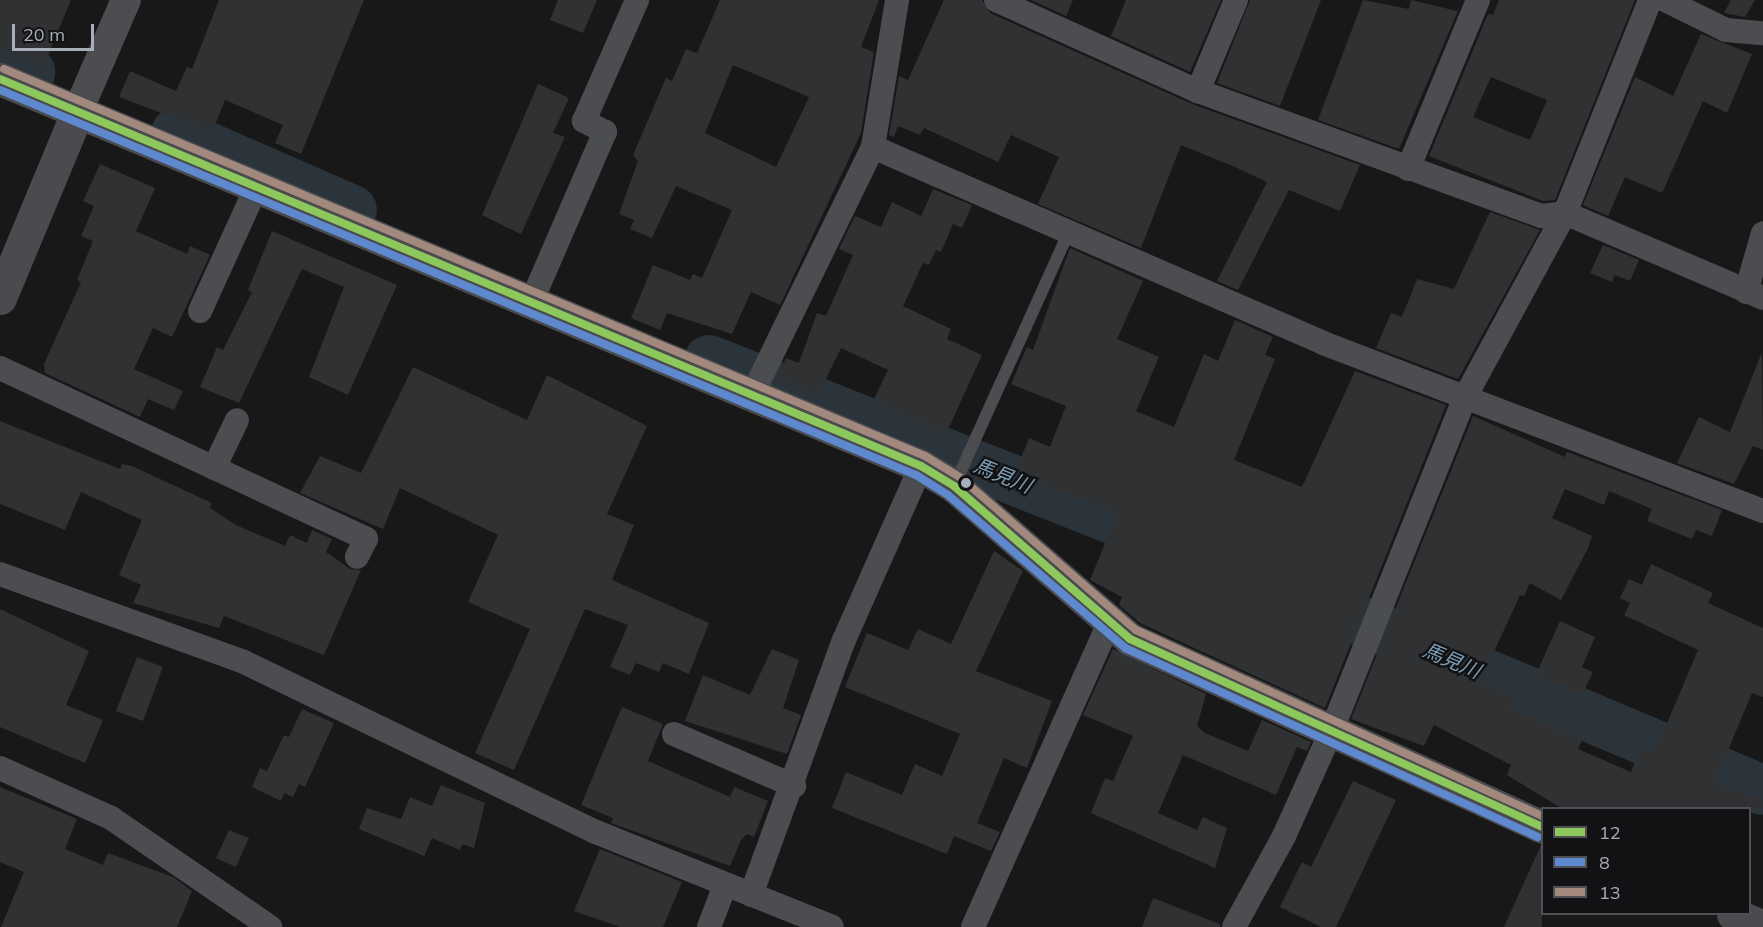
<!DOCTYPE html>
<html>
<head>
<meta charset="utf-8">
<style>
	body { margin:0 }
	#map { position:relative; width:1763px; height:927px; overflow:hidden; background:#181818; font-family:Mulish,"Noto Sans JP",sans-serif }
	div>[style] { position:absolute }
	.river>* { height:50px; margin:-25px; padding:0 25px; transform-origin:25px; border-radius:25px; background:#2a343a }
	.building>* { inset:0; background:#303132 }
	.service>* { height:12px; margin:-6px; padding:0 6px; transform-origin:6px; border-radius:6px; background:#4b4d51 }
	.minor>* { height:24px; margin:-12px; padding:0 12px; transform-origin:12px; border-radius:12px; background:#4b4d51 }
	.tertiary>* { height:30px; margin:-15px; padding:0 15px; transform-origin:15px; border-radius:15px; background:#4b4d51 }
	.secondary>* { height:33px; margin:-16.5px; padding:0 16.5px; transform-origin:16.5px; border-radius:16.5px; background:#4a4b4f }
	.bus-1>* { height:8px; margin:-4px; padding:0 4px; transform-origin:4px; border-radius:4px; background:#8dc85d }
	.bus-2>* { height:8px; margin:-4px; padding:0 4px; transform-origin:4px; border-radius:4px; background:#5f89ce }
	.bus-3>* { height:8px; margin:-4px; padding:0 4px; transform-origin:4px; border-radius:4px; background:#a3887d }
	.dots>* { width:16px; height:16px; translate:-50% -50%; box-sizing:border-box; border:3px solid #121214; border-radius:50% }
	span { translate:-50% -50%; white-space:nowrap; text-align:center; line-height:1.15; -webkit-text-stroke:5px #121214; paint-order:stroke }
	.water-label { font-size:20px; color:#7e9fb6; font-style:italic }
	.legend { position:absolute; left:1541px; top:807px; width:210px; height:108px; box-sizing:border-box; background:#121214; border:2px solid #4e5056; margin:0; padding:8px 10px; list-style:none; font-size:18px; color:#a8aeb9 }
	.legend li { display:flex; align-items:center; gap:12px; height:30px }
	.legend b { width:30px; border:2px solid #4e5056 }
	.scale { position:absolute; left:12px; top:24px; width:82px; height:27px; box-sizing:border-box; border:3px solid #a8aeb9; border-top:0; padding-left:8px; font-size:18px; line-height:21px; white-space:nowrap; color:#a8aeb9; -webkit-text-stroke:4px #121214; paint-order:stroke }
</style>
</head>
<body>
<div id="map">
	<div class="river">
		<div style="left:0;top:59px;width:33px;rotate:23deg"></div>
		<div style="left:176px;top:133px;width:192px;rotate:23.6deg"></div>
		<div style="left:709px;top:360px;width:504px;rotate:21.53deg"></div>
		<div style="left:1296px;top:594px;width:506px;rotate:22.77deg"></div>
	</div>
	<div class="building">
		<div style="clip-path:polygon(0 0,71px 0,44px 65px,0 47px)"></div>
		<div style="clip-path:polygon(219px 0,364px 0,301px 154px,275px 143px,283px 125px,225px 100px,212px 132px,119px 97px,130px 71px,176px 91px,187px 67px,192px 69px)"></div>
		<div style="clip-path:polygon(558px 0,597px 0,583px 33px,550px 20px)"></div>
		<div style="clip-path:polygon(evenodd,720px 0,879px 0,861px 47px,874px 52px,861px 133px,780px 305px,751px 292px,732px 334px,667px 313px,660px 330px,631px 318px,653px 265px,690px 280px,693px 274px,702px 278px,732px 210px,676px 186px,652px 238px,630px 229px,634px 220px,619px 214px,638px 161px,633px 155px,666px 78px,672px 81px,686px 49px,697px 53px,720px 0,733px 65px,809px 97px,776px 167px,705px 133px,733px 65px)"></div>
		<div style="clip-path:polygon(944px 0,982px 0,990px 13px,1192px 104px,1360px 165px,1340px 211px,1289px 190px,1238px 290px,1217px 281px,1267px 182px,1235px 167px,1181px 145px,1141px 248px,1038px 204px,1059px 157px,1011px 135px,998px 162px,924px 128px,920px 135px,898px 126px,894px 137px,889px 135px,899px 76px,908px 80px)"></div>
		<div style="clip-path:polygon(1031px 0,1073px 0,1066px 16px)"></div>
		<div style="clip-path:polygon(1126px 0,1221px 0,1190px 72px,1111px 36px)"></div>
		<div style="clip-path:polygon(1250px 0,1321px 0,1280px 106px,1217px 83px)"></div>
		<div style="clip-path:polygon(1363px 0,1409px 9px,1411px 0,1457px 11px,1460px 6px,1399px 149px,1318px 120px)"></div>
		<div style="clip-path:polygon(evenodd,1499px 0,1635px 0,1555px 200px,1543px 201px,1429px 156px,1488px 14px,1493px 15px,1499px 0,1491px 77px,1547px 100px,1530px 140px,1473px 117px,1491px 77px)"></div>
		<div style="clip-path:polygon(1731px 0,1755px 0,1745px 17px,1724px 13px)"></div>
		<div style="clip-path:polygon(1701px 34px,1752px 54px,1727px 113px,1703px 101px,1662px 193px,1625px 177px,1608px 216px,1583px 205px,1635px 77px,1673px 96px)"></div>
		<div style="clip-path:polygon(538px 84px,569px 98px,553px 133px,565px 137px,521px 234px,482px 215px)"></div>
		<div style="clip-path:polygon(100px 164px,155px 188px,136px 231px,187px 254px,190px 246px,210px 255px,172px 337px,153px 328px,134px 369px,183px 391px,174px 410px,148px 399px,140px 417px,45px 373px,44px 364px,81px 282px,77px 280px,93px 241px,81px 236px,94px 206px,83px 201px)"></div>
		<div style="clip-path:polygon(933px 189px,972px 205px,962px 228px,953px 224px,941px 252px,936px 250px,929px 265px,923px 263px,903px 306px,951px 329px,947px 339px,982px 355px,946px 434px,873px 401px,888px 370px,841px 348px,818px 395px,777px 378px,786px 358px,799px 363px,817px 313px,826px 316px,853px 255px,839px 249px,855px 216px,881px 227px,892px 202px,921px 216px)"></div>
		<div style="clip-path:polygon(1490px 212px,1540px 230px,1458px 379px,1376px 348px,1391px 313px,1402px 317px,1417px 279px,1454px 289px)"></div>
		<div style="clip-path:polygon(272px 231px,397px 285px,348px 395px,309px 377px,344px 287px,302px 269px,239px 403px,200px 387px,217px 347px,223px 350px,252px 292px,248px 290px)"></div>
		<div style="clip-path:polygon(1603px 245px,1639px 260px,1630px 281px,1615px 275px,1612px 282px,1590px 273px)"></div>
		<div style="clip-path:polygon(1070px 248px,1143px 281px,1117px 339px,1159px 357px,1136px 411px,1174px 427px,1204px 354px,1218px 361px,1235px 320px,1273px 337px,1265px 355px,1275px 359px,1234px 460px,1302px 487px,1355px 371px,1446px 405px,1325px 708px,1140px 623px,1119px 605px,1122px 597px,1090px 580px,1117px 514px,1015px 473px,1029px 438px,1050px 447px,1066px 406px,1011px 384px,1027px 347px,1033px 350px)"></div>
		<div style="clip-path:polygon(1762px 352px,1763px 450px,1753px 446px,1734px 484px,1677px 463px,1699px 417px,1730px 432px)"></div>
		<div style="clip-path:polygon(413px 367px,527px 420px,547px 375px,647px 426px,607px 514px,634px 525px,612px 580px,709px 623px,689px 674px,663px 663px,659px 672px,636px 663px,630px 675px,610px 667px,628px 625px,585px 609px,514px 770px,475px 753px,530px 629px,468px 602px,498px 535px,400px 488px,383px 529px,300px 493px,320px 456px,361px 473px)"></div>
		<div style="clip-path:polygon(1473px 416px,1565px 457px,1567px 452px,1722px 510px,1712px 536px,1696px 530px,1692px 539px,1647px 521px,1652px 509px,1609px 491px,1604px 505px,1565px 489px,1552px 518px,1592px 536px,1588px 548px,1561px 600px,1530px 583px,1524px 596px,1520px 595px,1481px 680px,1514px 697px,1509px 707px,1582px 740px,1578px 749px,1631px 772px,1641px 746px,1655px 752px,1698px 650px,1624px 615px,1630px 603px,1620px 598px,1629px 579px,1642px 585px,1651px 564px,1713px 593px,1708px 603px,1763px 628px,1763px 697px,1752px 693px,1715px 781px,1763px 801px,1763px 808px,1561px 808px,1507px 775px,1511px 765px,1434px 725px,1424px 746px,1351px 719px)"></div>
		<div style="clip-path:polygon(0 421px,120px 469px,122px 464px,132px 466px,212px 503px,210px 508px,236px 525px,285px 546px,290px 535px,307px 543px,312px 530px,332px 539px,326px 552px,350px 569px,361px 570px,324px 655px,224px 616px,219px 628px,133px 603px,141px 585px,119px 575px,142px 520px,81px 492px,65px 530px,0 504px)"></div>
		<div style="clip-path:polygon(994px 551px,1023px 571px,976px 671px,1052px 701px,1027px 768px,1004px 758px,977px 823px,1000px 832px,991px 851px,954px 836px,947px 854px,832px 808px,846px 772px,902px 795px,915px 764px,942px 776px,960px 734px,845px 687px,867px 633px,908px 650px,918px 629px,951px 644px)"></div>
		<div style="clip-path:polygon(0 609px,89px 651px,66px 705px,103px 720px,85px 763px,0 727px)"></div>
		<div style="clip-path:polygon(1560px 621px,1595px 637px,1582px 667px,1593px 672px,1582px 695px,1536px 674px)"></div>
		<div style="clip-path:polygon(772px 649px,799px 660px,783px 708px,801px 715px,787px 754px,685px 721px,703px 675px,750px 695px)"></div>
		<div style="clip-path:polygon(1113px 649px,1206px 694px,1197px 726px,1205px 733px,1248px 751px,1262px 720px,1311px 742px,1307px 751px,1297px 747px,1276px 795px,1183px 755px,1158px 813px,1197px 830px,1203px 817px,1227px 828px,1215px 868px,1091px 813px,1105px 778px,1113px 781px,1133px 736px,1083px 715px)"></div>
		<div style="clip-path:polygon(137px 657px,163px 667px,143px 721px,116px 711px)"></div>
		<div style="clip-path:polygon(622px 707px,663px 724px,648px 761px,730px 797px,734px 787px,768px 801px,754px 837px,747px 834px,741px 840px,730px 866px,611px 823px,613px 818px,581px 805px)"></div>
		<div style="clip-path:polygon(302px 709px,334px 723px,305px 787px,299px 784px,293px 797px,284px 793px,281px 801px,252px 787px,260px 768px,267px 771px,284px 735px,289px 737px)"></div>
		<div style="clip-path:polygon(1353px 781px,1396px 800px,1336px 927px,1321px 927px,1280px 907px,1302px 862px,1311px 867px)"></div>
		<div style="clip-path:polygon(441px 785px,485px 803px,474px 848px,462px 844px,460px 850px,432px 838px,424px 856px,359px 829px,367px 808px,401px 819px,410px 797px,432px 806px)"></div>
		<div style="clip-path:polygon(0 787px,77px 819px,65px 849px,103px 865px,108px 853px,173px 877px,192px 891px,177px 927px,1px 927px,24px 872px,0 862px)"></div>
		<div style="clip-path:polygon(229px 830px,249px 838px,236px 867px,216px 858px)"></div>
		<div style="clip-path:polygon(1541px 845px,1542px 927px,1504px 927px)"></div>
		<div style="clip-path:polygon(600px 849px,682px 882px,663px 927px,620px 927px,574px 911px)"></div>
		<div style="clip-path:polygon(1153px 898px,1220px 924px,1220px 927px,1142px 927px)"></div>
	</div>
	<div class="service">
		<div style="left:955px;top:484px;width:277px;rotate:-65.7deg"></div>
	</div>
	<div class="minor">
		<div style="left:996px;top:0;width:222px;rotate:24.3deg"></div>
		<div style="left:1236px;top:0;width:99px;rotate:112.7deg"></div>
		<div style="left:1198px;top:91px;width:365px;rotate:20deg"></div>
		<div style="left:1541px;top:216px;width:24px;rotate:-7deg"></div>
		<div style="left:1565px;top:213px;width:215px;rotate:23.2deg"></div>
		<div style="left:1665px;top:0;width:68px;rotate:26.2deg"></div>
		<div style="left:1726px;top:30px;width:37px;rotate:5deg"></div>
		<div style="left:873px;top:147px;width:491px;rotate:23.5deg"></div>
		<div style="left:1323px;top:343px;width:471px;rotate:20.9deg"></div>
		<div style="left:1408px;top:169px;width:183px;rotate:-67.5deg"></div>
		<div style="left:1746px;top:292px;width:61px;rotate:-73.9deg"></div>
		<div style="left:530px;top:305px;width:189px;rotate:-66.6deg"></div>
		<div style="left:605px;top:132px;width:24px;rotate:-152deg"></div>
		<div style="left:584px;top:121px;width:132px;rotate:-66.3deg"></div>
		<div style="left:200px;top:311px;width:135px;rotate:-65.5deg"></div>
		<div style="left:0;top:368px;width:404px;rotate:25deg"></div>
		<div style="left:366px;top:539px;width:20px;rotate:117deg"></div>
		<div style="left:752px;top:395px;width:276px;rotate:-64deg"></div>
		<div style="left:873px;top:147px;width:149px;rotate:-80.7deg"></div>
		<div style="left:214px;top:468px;width:53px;rotate:-64.4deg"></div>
		<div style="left:0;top:574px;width:259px;rotate:19.8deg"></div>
		<div style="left:244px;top:662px;width:391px;rotate:25.8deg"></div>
		<div style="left:596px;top:832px;width:254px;rotate:21.9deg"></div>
		<div style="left:674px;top:734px;width:131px;rotate:23.4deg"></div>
		<div style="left:0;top:768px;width:122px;rotate:24.2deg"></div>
		<div style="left:111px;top:818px;width:193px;rotate:34.4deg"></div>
		<div style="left:751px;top:895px;width:271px;rotate:-70deg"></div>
		<div style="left:844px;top:640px;width:190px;rotate:-66.1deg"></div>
		<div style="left:709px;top:927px;width:45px;rotate:-69.1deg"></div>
		<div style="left:973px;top:927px;width:333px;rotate:-65.9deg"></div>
		<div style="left:1234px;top:927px;width:104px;rotate:-61.2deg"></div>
		<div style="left:1284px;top:836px;width:114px;rotate:-65.7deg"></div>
		<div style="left:1331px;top:732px;width:359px;rotate:-68.2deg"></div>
		<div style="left:1464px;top:399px;width:212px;rotate:-61.5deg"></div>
		<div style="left:1565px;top:213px;width:229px;rotate:-68.2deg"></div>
	</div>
	<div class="tertiary">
		<div style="left:77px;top:113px;width:123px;rotate:-66.6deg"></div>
	</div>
	<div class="secondary">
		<div style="left:0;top:79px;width:999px;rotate:22.79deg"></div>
		<div style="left:921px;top:466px;width:39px;rotate:31deg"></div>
		<div style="left:954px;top:486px;width:233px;rotate:41deg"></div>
		<div style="left:1130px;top:639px;width:453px;rotate:24.5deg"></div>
		<div style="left:0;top:298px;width:200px;rotate:-67.4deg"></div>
		<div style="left:1733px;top:914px;width:33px;rotate:23deg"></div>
	</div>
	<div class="bus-1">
		<div style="left:0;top:79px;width:999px;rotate:22.79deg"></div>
		<div style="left:921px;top:466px;width:39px;rotate:31deg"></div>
		<div style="left:954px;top:486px;width:233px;rotate:41deg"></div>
		<div style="left:1130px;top:639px;width:453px;rotate:24.5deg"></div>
	</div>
	<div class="bus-2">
		<div style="left:0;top:90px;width:994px;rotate:22.8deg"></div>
		<div style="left:916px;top:475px;width:38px;rotate:32deg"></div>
		<div style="left:948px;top:495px;width:234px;rotate:40.8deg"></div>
		<div style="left:1125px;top:648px;width:454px;rotate:24.6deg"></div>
	</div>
	<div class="bus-3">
		<div style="left:4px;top:69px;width:999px;rotate:22.79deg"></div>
		<div style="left:925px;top:456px;width:42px;rotate:31.4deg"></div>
		<div style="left:961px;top:478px;width:232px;rotate:41deg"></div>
		<div style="left:1136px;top:630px;width:447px;rotate:24.6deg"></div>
	</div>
	<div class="dots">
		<div style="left:966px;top:483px;background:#a8aeb9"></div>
	</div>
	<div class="water-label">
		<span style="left:1003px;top:475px;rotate:22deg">馬見川</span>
		<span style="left:1452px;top:660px;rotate:23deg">馬見川</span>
	</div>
	<ul class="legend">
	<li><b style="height:8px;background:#8dc85d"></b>12</li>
	<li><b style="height:8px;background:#5f89ce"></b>8</li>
	<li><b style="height:8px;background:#a3887d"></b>13</li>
	</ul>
	<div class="scale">20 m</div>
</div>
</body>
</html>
